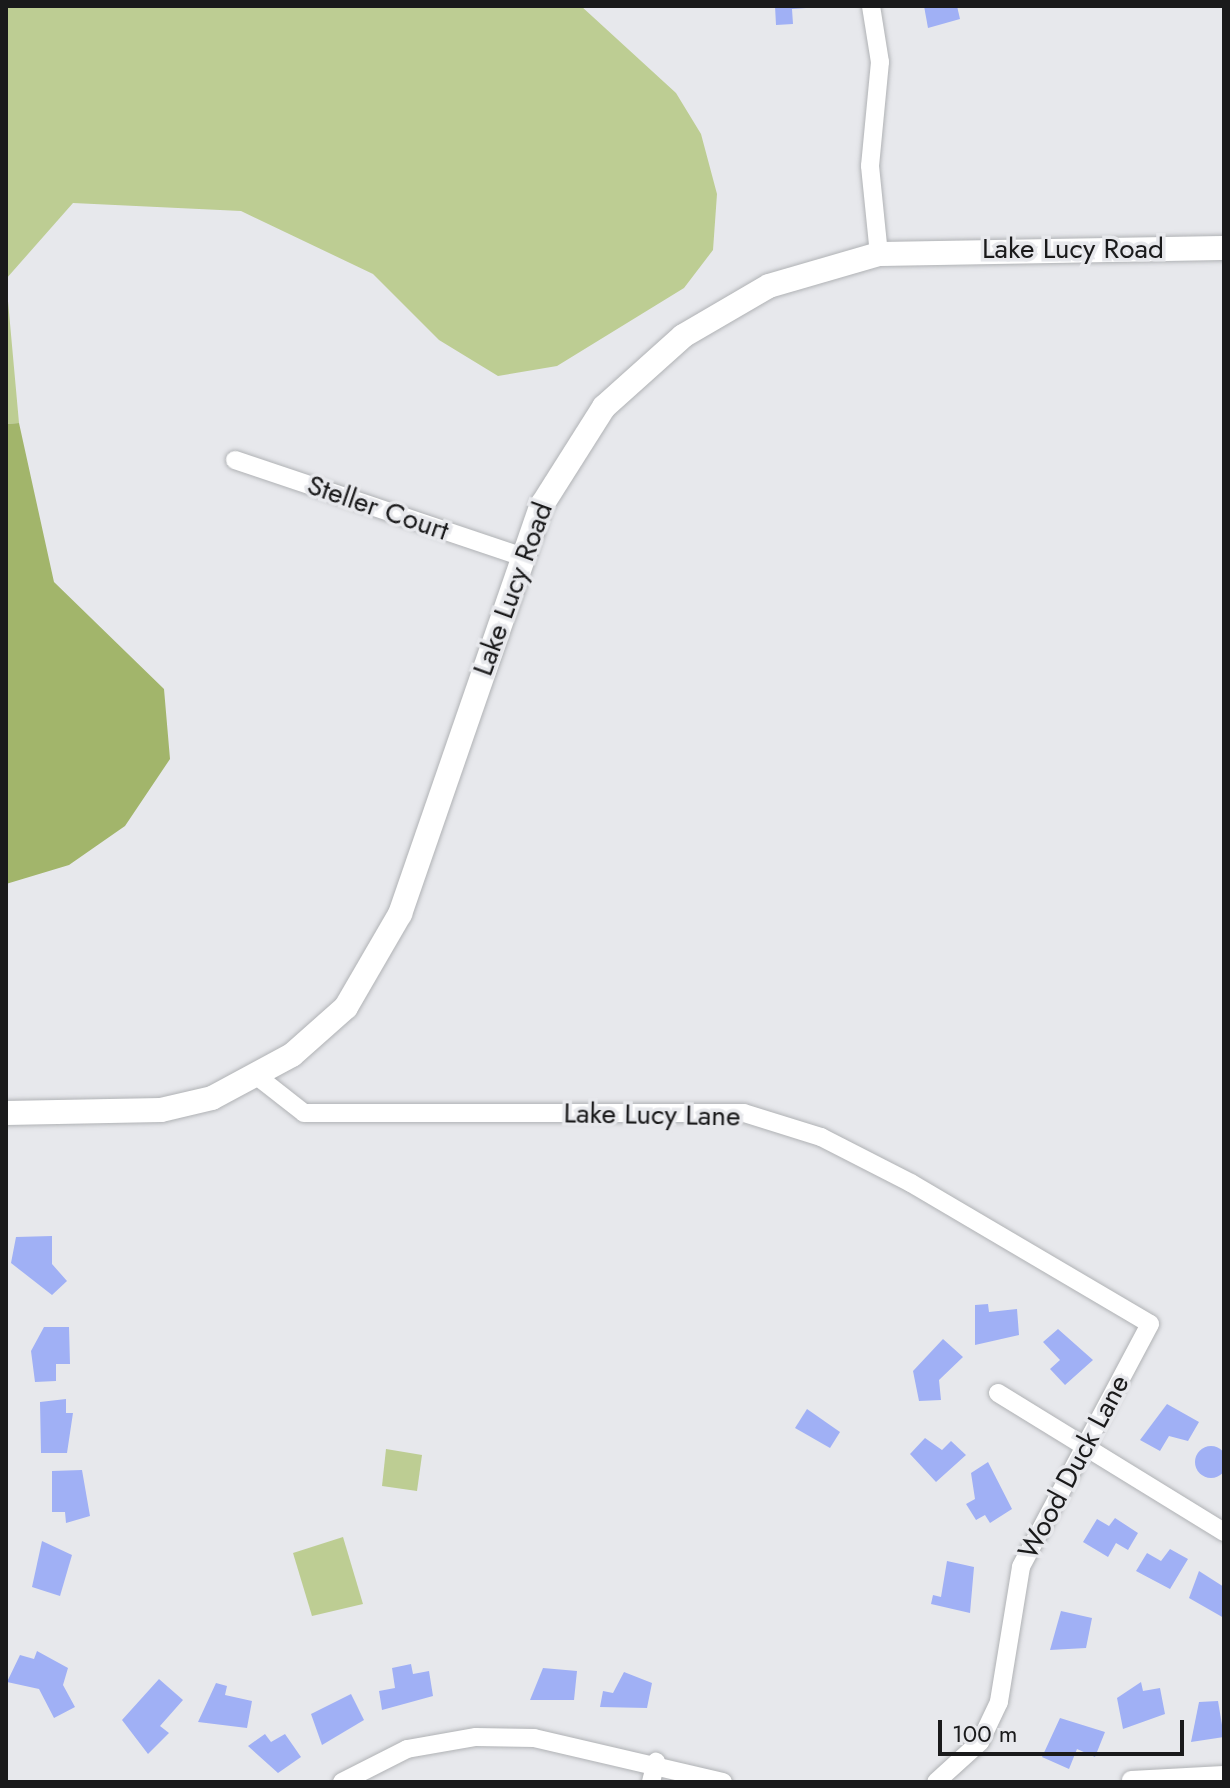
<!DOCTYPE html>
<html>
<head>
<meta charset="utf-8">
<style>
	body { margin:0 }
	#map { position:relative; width:1230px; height:1788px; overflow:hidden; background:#e7e8ec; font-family:Jost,sans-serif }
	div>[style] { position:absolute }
	.green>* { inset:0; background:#bdcd93 }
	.forest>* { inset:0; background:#a2b56b }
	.building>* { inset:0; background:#a0b0f5 }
	.round { border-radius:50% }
	.roads { filter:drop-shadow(0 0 2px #b0b2b5) drop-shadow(0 0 2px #b0b2b5) }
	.street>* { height:18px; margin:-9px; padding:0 9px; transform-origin:9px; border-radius:9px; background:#fff }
	.secondary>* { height:24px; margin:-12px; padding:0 12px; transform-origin:12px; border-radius:12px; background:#fff }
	span { translate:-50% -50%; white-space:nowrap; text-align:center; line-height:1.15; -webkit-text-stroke:7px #e7e8ec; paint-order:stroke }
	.street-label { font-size:28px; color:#1a1a1b }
	.frame { position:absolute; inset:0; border:8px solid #1a1a1b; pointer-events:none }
	.scale { position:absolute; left:938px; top:1720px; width:246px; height:36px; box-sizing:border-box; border:4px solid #1a1a1b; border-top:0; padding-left:10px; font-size:24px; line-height:28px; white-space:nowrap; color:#1a1a1b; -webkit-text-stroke:6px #e7e8ec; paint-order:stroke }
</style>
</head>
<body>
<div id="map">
	<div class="green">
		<div style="clip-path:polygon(6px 6px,581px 6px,676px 93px,701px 134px,717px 194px,713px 250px,684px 288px,557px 366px,498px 376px,439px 340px,373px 274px,241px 211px,73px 203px,6px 279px,19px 423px,6px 424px)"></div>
		<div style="clip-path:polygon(386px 1449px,422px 1455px,417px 1491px,382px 1486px)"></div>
		<div style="clip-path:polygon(343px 1537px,363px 1604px,312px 1616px,293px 1553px)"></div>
	</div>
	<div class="forest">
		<div style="clip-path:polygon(19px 423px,54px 582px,164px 689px,170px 759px,125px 826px,69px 865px,6px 884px,6px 424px)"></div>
	</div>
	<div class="building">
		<div style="clip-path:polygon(775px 6px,806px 6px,806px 8px,792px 9px,793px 24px,776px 25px)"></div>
		<div style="clip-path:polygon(924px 6px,957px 6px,960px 19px,928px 28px)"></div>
		<div style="clip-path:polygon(52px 1236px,52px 1264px,67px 1281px,52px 1295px,11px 1263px,16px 1237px)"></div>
		<div style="clip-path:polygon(988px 1304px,989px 1312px,1017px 1309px,1019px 1335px,975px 1345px,975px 1305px)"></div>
		<div style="clip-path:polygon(44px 1327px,69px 1327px,70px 1364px,56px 1364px,56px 1381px,35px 1382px,31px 1351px)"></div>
		<div style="clip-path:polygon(1058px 1329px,1093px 1360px,1065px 1385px,1050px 1369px,1060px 1360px,1043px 1342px)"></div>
		<div style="clip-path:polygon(943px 1339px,963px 1357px,939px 1380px,941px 1400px,919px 1401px,913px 1371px)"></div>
		<div style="clip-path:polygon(66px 1399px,66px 1413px,73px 1413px,67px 1453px,41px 1453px,40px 1402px)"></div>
		<div style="clip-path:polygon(1167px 1404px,1199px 1422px,1188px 1441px,1169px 1436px,1160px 1451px,1140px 1440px)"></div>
		<div style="clip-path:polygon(807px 1409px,840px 1432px,830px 1448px,795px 1428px)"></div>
		<div style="clip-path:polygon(925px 1438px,942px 1450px,951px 1441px,966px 1455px,936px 1482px,910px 1454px)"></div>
		<div class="round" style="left:1195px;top:1446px;width:32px;height:32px"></div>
		<div style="clip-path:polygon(988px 1462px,1012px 1509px,990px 1523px,985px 1515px,976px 1520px,966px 1504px,975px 1499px,971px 1473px)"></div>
		<div style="clip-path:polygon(82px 1470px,90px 1516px,66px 1523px,65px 1512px,52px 1512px,52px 1471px)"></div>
		<div style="clip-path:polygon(1115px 1518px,1138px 1533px,1128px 1550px,1116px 1543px,1108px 1557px,1083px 1542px,1097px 1519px,1109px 1526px)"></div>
		<div style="clip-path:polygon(42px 1541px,72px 1555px,60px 1596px,32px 1587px)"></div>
		<div style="clip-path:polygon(1170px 1549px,1188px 1559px,1170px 1589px,1136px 1571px,1147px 1553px,1161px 1561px)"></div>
		<div style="clip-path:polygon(947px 1561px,974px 1567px,970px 1613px,931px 1604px,933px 1595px,941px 1597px)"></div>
		<div style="clip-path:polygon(1199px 1571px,1224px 1587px,1224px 1618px,1189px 1598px)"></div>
		<div style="clip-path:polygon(1061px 1611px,1092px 1618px,1086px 1648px,1050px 1650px)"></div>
		<div style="clip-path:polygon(37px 1651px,68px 1668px,63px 1685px,75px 1707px,54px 1718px,39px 1689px,7px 1682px,20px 1655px,34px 1659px)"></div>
		<div style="clip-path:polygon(411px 1664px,413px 1674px,429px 1671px,433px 1696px,382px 1710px,379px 1691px,395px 1688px,392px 1668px)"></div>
		<div style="clip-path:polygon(543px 1668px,577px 1671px,574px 1700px,530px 1700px)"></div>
		<div style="clip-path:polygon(624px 1672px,652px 1683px,647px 1708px,600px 1707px,603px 1691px,613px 1693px)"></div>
		<div style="clip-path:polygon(159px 1679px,183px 1700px,160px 1726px,169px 1733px,148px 1754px,122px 1720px)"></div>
		<div style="clip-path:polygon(1141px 1682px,1143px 1691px,1160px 1688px,1165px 1714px,1123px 1729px,1117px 1698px)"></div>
		<div style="clip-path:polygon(216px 1683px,227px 1686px,225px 1695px,252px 1701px,247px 1728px,198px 1722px)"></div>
		<div style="clip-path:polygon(351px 1694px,364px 1720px,322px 1745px,311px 1714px)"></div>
		<div style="clip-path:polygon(1218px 1701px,1224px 1737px,1191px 1742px,1199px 1702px)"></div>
		<div style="clip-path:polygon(1060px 1718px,1105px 1732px,1095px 1757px,1077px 1749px,1069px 1769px,1042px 1757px)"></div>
		<div style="clip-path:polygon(265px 1734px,271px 1742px,285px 1734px,301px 1757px,278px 1773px,248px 1746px)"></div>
	</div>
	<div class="roads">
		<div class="street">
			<div style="left:871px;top:6px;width:57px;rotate:80.9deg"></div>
			<div style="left:880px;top:62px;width:104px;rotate:95.5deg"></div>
			<div style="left:870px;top:166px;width:88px;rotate:84.2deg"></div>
			<div style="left:235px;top:460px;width:301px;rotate:18.6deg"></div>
			<div style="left:258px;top:1077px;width:58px;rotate:38deg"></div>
			<div style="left:304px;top:1113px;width:440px"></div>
			<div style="left:744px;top:1113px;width:81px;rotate:17.3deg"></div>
			<div style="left:821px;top:1137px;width:101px;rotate:27.1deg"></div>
			<div style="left:911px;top:1183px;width:277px;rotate:30.5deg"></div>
			<div style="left:1150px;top:1324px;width:275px;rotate:118deg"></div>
			<div style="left:1021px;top:1567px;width:137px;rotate:99.3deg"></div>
			<div style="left:999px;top:1702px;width:44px;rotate:115.4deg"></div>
			<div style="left:980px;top:1742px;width:59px;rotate:137.7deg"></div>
			<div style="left:998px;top:1393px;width:265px;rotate:31.6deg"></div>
			<div style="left:1131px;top:1780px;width:93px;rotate:-3.1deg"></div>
			<div style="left:342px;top:1782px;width:73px;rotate:-26.9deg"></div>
			<div style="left:407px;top:1749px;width:70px;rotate:-9.9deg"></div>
			<div style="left:476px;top:1737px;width:58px;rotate:1deg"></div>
			<div style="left:534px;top:1738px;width:194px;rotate:13.1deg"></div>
			<div style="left:651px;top:1782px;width:21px;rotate:-76deg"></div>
		</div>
		<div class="secondary">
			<div style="left:6px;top:1113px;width:155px;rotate:-1.1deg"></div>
			<div style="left:161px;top:1110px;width:52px;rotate:-13.2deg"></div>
			<div style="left:212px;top:1098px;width:91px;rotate:-28.3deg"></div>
			<div style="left:292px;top:1055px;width:72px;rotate:-41.6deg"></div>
			<div style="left:346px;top:1007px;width:108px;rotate:-59.9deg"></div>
			<div style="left:400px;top:914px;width:433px;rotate:-70.9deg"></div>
			<div style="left:542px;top:505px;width:116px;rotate:-57.7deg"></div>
			<div style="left:604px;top:407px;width:106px;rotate:-41.9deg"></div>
			<div style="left:683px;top:336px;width:99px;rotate:-30.2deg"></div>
			<div style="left:769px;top:286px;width:115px;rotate:-16.2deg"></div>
			<div style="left:879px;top:254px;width:345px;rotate:-1deg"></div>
		</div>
	</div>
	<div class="street-label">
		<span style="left:1073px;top:249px">Lake Lucy Road</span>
		<span style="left:378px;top:508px;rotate:19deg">Steller Court</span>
		<span style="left:513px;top:589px;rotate:-70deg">Lake Lucy Road</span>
		<span style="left:652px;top:1115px;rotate:1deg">Lake Lucy Lane</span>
		<span style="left:1074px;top:1467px;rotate:-62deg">Wood Duck Lane</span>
	</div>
	<div class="frame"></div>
	<div class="scale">100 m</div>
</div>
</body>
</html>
